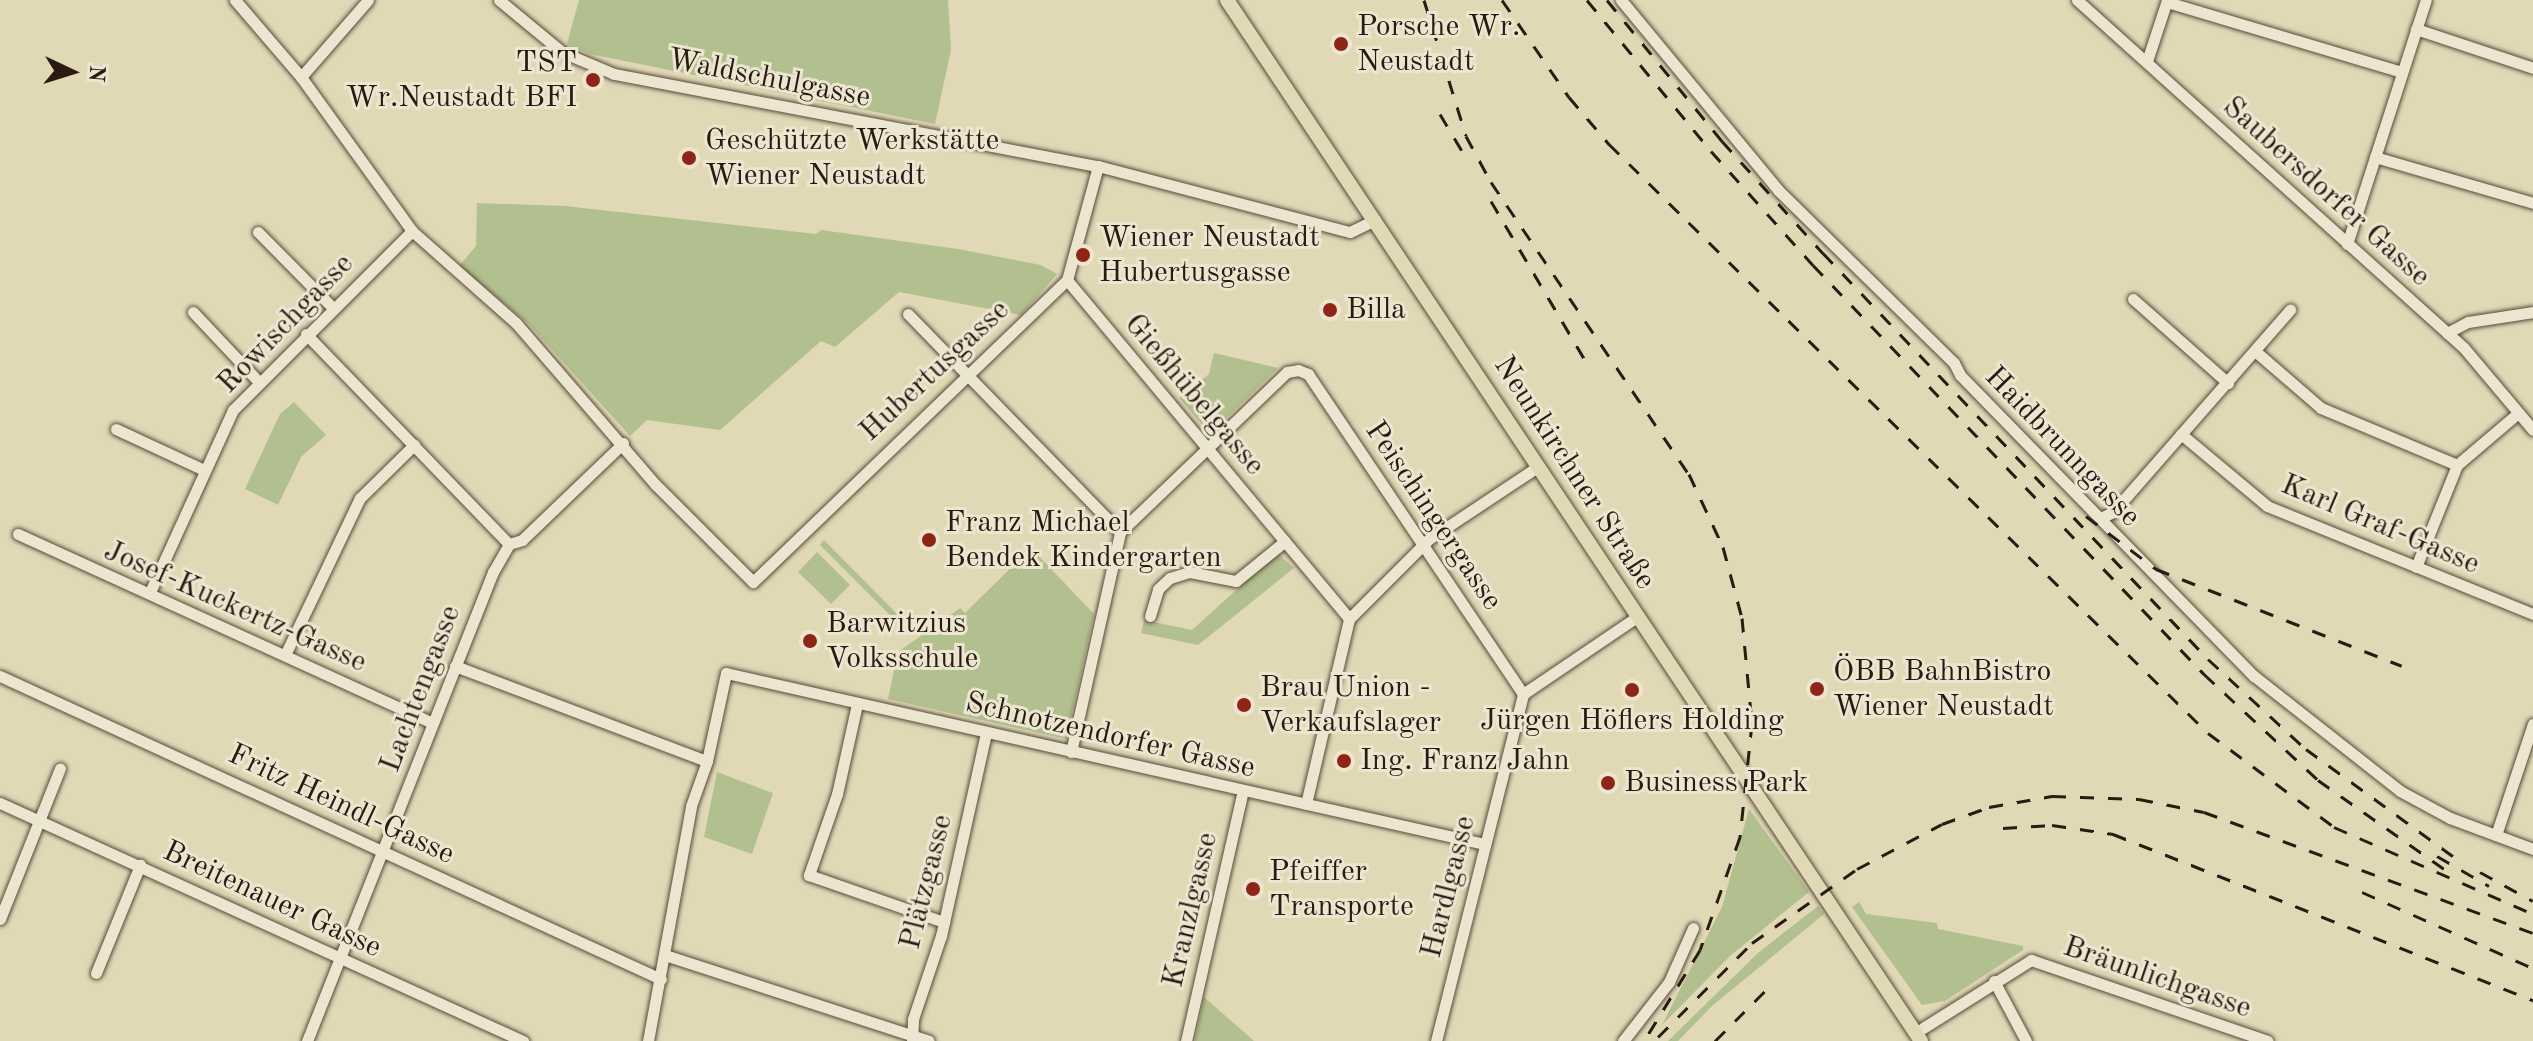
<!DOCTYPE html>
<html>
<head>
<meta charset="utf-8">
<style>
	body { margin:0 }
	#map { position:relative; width:2533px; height:1041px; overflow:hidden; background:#e1d8b6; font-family:"Old Standard TT",serif }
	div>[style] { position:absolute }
	.green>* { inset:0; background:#b2bf8e }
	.roads { filter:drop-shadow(0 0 2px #574a3b) drop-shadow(0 0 2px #574a3b) }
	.minor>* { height:11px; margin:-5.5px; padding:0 5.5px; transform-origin:5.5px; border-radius:5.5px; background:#ece6d0 }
	.major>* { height:14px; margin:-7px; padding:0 7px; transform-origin:7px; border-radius:7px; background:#e1d8b6 }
	.rail>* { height:3px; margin-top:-1.5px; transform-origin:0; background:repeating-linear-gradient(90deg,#291a12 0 14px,transparent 0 28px) }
	.dots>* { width:22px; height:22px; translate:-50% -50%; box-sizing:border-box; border:4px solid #ece6d0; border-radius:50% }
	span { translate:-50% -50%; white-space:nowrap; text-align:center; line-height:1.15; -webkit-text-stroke:6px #ece6d0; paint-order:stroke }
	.poi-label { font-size:30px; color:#291a12 }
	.left { translate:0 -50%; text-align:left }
	.right { translate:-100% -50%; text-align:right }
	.street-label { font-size:30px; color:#291a12 }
	.north { position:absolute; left:32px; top:32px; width:80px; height:80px; -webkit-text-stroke:6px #ece6d0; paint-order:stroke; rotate:94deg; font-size:22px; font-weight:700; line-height:32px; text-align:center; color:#291a12 }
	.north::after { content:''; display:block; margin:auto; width:28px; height:36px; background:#291a12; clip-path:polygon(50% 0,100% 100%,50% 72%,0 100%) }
</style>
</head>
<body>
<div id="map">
	<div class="green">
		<div style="clip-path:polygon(579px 0,948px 0,951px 50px,935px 124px,590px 54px,567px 44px)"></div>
		<div style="clip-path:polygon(477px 203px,565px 206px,816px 234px,821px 230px,958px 249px,1041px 265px,1057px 274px,1021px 315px,899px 292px,835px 347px,821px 341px,720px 430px,647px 420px,630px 436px,529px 324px,459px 266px,476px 246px)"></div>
		<div style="clip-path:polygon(1214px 353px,1278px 368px,1216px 428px,1205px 428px,1179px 398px,1209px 374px)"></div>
		<div style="clip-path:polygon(294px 402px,326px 435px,301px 457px,278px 505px,245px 489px,280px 414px)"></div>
		<div style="clip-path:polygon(824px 540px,906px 623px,902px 627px,820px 545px)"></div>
		<div style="clip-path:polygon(1031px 548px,1094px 614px,1066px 739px,888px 699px,898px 652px,960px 608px,965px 613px)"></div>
		<div style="clip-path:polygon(817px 552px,850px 585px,831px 604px,798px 572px)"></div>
		<div style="clip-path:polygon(1277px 553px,1294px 568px,1198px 645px,1141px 633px,1144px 620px,1192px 630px)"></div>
		<div style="clip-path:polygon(717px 772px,773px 793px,752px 854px,704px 837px)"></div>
		<div style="clip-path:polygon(1749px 809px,1809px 892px,1731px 955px,1662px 1025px,1722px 907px)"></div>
		<div style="clip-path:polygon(1859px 902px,1866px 914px,1937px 923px,1938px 929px,2023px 946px,2023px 950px,1945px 1001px,1922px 1005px,1852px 907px)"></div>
		<div style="clip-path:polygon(1818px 906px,1824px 914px,1712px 1006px,1678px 1041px,1668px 1041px,1758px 953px)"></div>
		<div style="clip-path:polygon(1204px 997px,1254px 1041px,1195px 1041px)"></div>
	</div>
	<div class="roads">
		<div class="minor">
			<div style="left:235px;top:0;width:101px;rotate:49.4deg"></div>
			<div style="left:301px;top:77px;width:190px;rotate:54.2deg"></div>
			<div style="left:412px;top:231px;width:139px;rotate:41.5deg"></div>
			<div style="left:516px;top:323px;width:214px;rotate:49.2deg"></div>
			<div style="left:656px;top:485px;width:137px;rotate:45deg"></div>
			<div style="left:753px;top:582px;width:436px;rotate:-43.9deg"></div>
			<div style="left:1067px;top:280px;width:118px;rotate:-74.8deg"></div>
			<div style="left:499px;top:0;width:82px;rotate:39.5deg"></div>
			<div style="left:562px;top:52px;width:56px;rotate:22.9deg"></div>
			<div style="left:614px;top:74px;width:493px;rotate:10.8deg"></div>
			<div style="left:1098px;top:166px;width:260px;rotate:14.7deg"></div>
			<div style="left:1350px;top:232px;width:28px;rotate:-26deg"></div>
			<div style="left:1621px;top:0;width:246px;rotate:50.4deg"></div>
			<div style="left:1778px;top:190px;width:247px;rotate:44.5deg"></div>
			<div style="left:1954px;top:363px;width:13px;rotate:63deg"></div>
			<div style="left:1960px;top:375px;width:421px;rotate:45.7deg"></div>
			<div style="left:2254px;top:676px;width:186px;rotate:38.2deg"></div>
			<div style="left:2400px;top:791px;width:57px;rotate:28.4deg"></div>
			<div style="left:2450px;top:818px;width:89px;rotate:20.5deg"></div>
			<div style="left:2077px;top:0;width:520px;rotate:41.96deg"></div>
			<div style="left:2464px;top:348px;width:107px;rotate:49.9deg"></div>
			<div style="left:2167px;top:2px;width:245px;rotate:16.6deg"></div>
			<div style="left:2416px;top:29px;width:123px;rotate:18.4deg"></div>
			<div style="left:2147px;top:61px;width:64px;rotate:-71.8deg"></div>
			<div style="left:301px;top:77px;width:102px;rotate:-49deg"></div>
			<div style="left:2375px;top:157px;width:165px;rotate:16.2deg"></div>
			<div style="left:258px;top:232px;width:107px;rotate:45.4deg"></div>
			<div style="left:2347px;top:244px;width:256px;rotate:-72.1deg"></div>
			<div style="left:1067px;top:280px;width:441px;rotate:50.2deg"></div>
			<div style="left:2133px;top:299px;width:127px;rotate:41.5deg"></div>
			<div style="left:193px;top:312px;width:93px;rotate:46.7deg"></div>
			<div style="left:908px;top:314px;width:304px;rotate:45.8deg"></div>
			<div style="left:2447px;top:333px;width:24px;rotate:-28deg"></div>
			<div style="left:2468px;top:322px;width:66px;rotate:-8.7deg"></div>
			<div style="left:306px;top:334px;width:292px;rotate:46deg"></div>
			<div style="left:2255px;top:351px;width:87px;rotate:40.8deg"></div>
			<div style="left:2321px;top:408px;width:147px;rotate:22.7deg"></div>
			<div style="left:116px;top:429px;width:97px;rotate:25deg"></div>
			<div style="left:2181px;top:434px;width:112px;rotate:39.9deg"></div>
			<div style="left:2267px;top:506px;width:287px;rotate:22.1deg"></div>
			<div style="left:2101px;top:518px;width:13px;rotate:-27deg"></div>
			<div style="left:2113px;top:512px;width:269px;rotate:-48.8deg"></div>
			<div style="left:18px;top:534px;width:455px;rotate:24.5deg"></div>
			<div style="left:2416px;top:567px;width:110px;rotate:-68.1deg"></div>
			<div style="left:2457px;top:465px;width:80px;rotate:-40.4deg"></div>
			<div style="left:150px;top:592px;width:200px;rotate:-65.5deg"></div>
			<div style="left:233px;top:410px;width:253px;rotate:-45deg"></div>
			<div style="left:1150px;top:616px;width:28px;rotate:-73deg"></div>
			<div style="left:1158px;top:589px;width:16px;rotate:-43deg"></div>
			<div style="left:1170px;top:578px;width:21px;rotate:-17deg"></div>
			<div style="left:1190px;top:572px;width:47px;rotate:11.1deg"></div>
			<div style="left:1236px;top:581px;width:63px;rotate:-39.2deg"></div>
			<div style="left:285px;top:655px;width:174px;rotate:-64.5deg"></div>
			<div style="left:360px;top:498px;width:76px;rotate:-44.5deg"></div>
			<div style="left:455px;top:666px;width:269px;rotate:20.7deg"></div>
			<div style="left:0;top:676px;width:727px;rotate:24.63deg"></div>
			<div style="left:857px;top:704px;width:92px;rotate:102.5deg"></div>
			<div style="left:837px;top:794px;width:86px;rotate:109.1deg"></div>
			<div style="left:809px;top:875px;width:143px;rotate:19.2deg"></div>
			<div style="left:1071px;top:752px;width:225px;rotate:-77.4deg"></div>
			<div style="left:1120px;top:532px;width:231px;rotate:-43.8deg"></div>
			<div style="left:1287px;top:372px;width:11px;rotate:-10deg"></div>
			<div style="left:1298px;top:370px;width:11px;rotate:22deg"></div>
			<div style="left:1308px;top:374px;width:386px;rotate:56.1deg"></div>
			<div style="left:0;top:803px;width:575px;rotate:24.47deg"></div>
			<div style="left:1306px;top:804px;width:190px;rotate:-76.9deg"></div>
			<div style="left:1349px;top:619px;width:113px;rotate:-45deg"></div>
			<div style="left:1429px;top:539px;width:132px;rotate:-33.6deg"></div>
			<div style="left:2496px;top:835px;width:117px;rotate:-71.6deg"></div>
			<div style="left:0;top:919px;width:162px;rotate:-68.3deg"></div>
			<div style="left:668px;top:956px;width:274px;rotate:18deg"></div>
			<div style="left:96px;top:973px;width:117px;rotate:-67.8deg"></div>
			<div style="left:1994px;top:981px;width:68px;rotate:61.9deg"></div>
			<div style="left:1923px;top:1028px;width:128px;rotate:-32.2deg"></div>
			<div style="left:2031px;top:960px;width:250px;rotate:18.9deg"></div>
			<div style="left:307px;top:1041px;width:505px;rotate:-68.37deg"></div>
			<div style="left:493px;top:572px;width:32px;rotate:-60deg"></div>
			<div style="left:509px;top:544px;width:14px;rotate:-17deg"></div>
			<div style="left:522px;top:540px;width:140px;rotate:-43.8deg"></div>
			<div style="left:648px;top:1041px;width:239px;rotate:-79.6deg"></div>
			<div style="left:691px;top:806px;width:48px;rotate:-70.4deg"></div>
			<div style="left:707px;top:761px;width:90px;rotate:-77.8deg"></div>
			<div style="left:726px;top:673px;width:777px;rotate:12.71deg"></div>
			<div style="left:912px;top:1041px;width:22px;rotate:-87deg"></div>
			<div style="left:913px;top:1019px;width:88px;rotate:-71.4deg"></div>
			<div style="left:941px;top:936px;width:208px;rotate:-77.5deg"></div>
			<div style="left:1186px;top:1041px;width:257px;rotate:-77.2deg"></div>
			<div style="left:1436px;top:1041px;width:358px;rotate:-75.9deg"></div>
			<div style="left:1523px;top:694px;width:139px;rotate:-34.1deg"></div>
			<div style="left:1623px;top:1041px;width:75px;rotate:-52.1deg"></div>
			<div style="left:1669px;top:982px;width:59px;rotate:-66deg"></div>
		</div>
		<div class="major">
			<div style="left:1227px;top:0;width:1251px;rotate:56.31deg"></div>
		</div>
	</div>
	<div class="rail">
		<div style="left:1424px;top:0;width:142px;rotate:72.8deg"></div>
		<div style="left:1466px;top:136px;width:52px;rotate:61.5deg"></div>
		<div style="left:1491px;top:182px;width:353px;rotate:55.9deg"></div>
		<div style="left:1689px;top:474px;width:81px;rotate:65deg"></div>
		<div style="left:1723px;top:547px;width:73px;rotate:75deg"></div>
		<div style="left:1742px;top:618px;width:105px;rotate:84.6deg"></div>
		<div style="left:1752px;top:723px;width:115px;rotate:96deg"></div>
		<div style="left:1740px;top:837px;width:120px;rotate:109.5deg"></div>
		<div style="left:1700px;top:950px;width:107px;rotate:121.6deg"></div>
		<div style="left:1502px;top:0;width:118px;rotate:55.4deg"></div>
		<div style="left:1569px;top:97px;width:62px;rotate:49.6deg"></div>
		<div style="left:1609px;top:144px;width:840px;rotate:44.52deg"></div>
		<div style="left:2208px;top:733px;width:157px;rotate:36.7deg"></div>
		<div style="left:2334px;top:827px;width:217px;rotate:23.6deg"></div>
		<div style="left:1587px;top:0;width:195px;rotate:50.6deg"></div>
		<div style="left:1711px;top:151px;width:153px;rotate:48.2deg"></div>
		<div style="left:1813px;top:265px;width:566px;rotate:46.29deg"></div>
		<div style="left:2204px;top:674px;width:156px;rotate:42.9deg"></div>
		<div style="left:2318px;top:780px;width:154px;rotate:35.2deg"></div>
		<div style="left:1607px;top:0;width:182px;rotate:50.8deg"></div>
		<div style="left:1722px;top:141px;width:151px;rotate:48deg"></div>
		<div style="left:1823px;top:253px;width:560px;rotate:46.52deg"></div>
		<div style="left:2208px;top:659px;width:133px;rotate:42.6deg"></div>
		<div style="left:2306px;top:749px;width:182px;rotate:36.1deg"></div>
		<div style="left:1440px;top:114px;width:49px;rotate:59.2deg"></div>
		<div style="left:1491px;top:201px;width:193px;rotate:59.4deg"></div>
		<div style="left:2086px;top:516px;width:88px;rotate:37.1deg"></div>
		<div style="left:2156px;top:569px;width:264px;rotate:21.5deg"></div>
		<div style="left:2003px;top:828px;width:49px;rotate:-3.5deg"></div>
		<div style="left:2052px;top:825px;width:62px;rotate:8.4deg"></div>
		<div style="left:2113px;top:834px;width:452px;rotate:21.6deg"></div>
		<div style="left:2437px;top:856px;width:60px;rotate:30deg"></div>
		<div style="left:2480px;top:872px;width:60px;rotate:28.7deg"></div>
		<div style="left:2362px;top:892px;width:187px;rotate:24deg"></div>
		<div style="left:1658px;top:1037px;width:133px;rotate:-45deg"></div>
		<div style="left:1752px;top:943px;width:128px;rotate:-35.2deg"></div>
		<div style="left:1857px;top:869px;width:96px;rotate:-27.9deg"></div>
		<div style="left:1942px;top:824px;width:50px;rotate:-19.9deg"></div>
		<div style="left:1989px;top:807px;width:64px;rotate:-9.9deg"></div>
		<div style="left:2052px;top:796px;width:87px;rotate:2deg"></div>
		<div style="left:2139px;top:799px;width:66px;rotate:11.3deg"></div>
		<div style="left:2204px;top:812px;width:351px;rotate:20.2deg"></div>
		<div style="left:1715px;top:1041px;width:81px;rotate:-45deg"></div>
	</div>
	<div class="dots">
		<div style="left:1341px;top:44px;background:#8f2418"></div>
		<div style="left:593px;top:80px;background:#8f2418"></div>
		<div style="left:689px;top:158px;background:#8f2418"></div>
		<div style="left:1083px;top:255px;background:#8f2418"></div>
		<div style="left:1330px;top:310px;background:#8f2418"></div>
		<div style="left:929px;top:540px;background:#8f2418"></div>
		<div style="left:810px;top:641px;background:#8f2418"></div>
		<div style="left:1817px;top:689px;background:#8f2418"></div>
		<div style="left:1632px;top:690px;background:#8f2418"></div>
		<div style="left:1244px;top:705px;background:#8f2418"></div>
		<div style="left:1344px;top:761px;background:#8f2418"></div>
		<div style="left:1608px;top:783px;background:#8f2418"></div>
		<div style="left:1253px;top:889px;background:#8f2418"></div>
	</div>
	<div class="poi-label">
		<span class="left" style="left:1357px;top:44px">Porsche Wr.<br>Neustadt</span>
		<span class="right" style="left:577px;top:80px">TST<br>Wr.Neustadt BFI</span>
		<span class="left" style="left:705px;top:158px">Geschützte Werkstätte<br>Wiener Neustadt</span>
		<span class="left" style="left:1099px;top:255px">Wiener Neustadt<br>Hubertusgasse</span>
		<span class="left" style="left:1346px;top:310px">Billa</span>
		<span class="left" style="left:945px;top:540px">Franz Michael<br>Bendek Kindergarten</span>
		<span class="left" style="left:826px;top:641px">Barwitzius<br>Volksschule</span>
		<span class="left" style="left:1833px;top:689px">ÖBB BahnBistro<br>Wiener Neustadt</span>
		<span class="left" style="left:1260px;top:705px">Brau Union -<br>Verkaufslager</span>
		<span style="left:1632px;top:721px">Jürgen Höflers Holding</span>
		<span class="left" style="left:1360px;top:761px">Ing. Franz Jahn</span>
		<span class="left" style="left:1624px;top:783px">Business Park</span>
		<span class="left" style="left:1269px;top:889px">Pfeiffer<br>Transporte</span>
	</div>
	<div class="street-label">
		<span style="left:769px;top:79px;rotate:11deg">Waldschulgasse</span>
		<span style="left:2326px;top:192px;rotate:42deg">Saubersdorfer Gasse</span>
		<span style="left:286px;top:324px;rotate:-46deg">Rowischgasse</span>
		<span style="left:935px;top:371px;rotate:-43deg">Hubertusgasse</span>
		<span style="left:1194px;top:395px;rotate:50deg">Gießhübelgasse</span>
		<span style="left:2062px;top:447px;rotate:46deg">Haidbrunngasse</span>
		<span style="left:1574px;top:473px;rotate:57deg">Neunkirchner Straße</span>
		<span style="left:1433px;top:516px;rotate:56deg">Peischingergasse</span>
		<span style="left:2380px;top:525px;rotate:23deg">Karl Graf-Gasse</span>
		<span style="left:235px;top:607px;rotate:24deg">Josef-Kuckertz-Gasse</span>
		<span style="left:421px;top:689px;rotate:-69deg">Lachtengasse</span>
		<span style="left:1110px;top:736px;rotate:13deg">Schnotzendorfer Gasse</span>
		<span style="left:341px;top:805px;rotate:25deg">Fritz Heindl-Gasse</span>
		<span style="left:927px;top:882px;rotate:-76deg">Plätzgasse</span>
		<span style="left:1449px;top:887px;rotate:-76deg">Hardlgasse</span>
		<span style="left:272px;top:900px;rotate:25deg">Breitenauer Gasse</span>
		<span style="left:1191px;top:910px;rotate:-77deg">Kranzlgasse</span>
		<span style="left:2157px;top:978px;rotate:19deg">Bräunlichgasse</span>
	</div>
	<div class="north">N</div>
</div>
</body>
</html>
